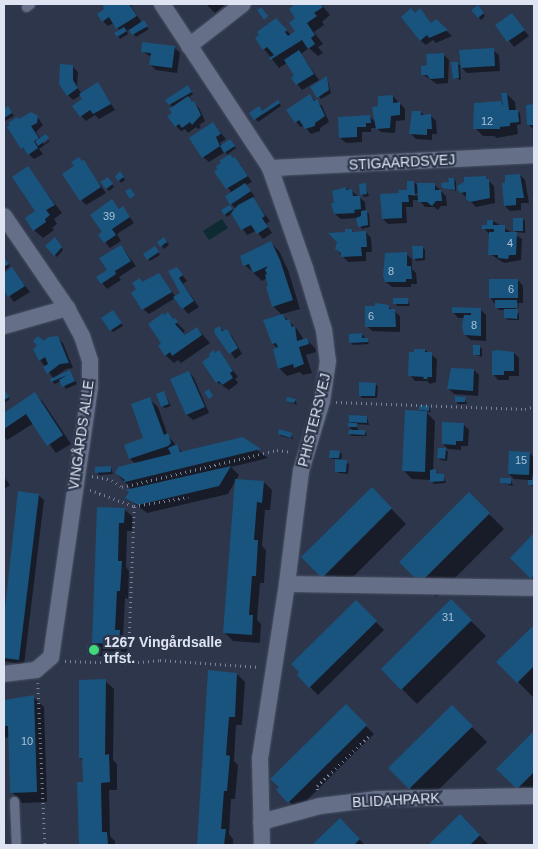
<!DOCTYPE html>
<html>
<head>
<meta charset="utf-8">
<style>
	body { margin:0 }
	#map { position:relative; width:538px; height:849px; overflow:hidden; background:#2e364c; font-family:Arial,sans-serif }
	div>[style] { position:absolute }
	.water>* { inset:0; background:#0e2a32 }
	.shadow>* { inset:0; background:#0007 }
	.building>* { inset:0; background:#18547e }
	.path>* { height:2.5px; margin-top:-1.25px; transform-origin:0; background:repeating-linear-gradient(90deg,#7c8396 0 1px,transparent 0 5px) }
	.roads { filter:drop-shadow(0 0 1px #4a5163) drop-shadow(0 0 1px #4a5163) }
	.service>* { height:9px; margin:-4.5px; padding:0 4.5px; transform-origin:4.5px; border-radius:4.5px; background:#657088 }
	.minor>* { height:16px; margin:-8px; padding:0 8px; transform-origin:8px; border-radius:8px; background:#657088 }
	.dots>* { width:14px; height:14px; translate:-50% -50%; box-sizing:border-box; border:2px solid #2e364c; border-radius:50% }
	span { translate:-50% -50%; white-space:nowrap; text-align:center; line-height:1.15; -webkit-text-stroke:4.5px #2e364c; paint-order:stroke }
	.number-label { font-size:11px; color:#acc0d5 }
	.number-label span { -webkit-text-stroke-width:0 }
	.street-label { font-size:14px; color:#dee4f2 }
	.poi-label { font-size:14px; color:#dee4f2; font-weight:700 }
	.left { translate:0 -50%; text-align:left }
	.frame { position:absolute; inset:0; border:5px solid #dee4f2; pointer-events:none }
</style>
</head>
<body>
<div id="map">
	<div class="water">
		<div style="clip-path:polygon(222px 219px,228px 228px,209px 240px,203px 231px)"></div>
	</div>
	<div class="shadow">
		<div style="clip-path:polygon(104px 4px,134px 4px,131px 6px,142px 23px,149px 29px,136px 37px,130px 29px,127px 31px,128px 34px,120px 39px,116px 33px,120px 31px,114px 23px,108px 26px,103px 21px,105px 10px,102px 5px)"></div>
		<div style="clip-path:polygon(206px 4px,226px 4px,215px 13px)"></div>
		<div style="clip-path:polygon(292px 4px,321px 4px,330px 15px,322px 22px,324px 25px,314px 32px,323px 44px,318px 47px,323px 53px,318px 56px,309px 48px,301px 54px,319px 80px,302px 90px,292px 78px,296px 76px,287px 63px,279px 68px,264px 49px,276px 20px,291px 35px,297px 31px,297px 18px)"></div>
		<div style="clip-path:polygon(480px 9px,485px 16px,481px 20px,473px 10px)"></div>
		<div style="clip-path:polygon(415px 14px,425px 16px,432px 24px,436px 21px,452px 36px,436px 43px,433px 40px,426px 45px,420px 40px)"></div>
		<div style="clip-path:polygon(512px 15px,529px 36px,514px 47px,497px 26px)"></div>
		<div style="clip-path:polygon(174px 47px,180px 53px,177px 73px,156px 70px,150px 64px,151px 57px,142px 51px)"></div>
		<div style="clip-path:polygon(493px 50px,499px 55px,500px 71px,467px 73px,460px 66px,461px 80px,454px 78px,457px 63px,462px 67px)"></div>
		<div style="clip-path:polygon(443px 54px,449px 60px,448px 83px,437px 84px,422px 74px,428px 66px)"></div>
		<div style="clip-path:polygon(73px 67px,78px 72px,77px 87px,82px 94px,98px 84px,115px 110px,99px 119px,95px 115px,86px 121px,81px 116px,84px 99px,81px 95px,73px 100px,68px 95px)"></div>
		<div style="clip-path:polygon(327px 77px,331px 93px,321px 99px,312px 87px)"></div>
		<div style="clip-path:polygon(190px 89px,193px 94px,188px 98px,199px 108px,205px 121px,199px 125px,201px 127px,198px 129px,196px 127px,188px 133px,185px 129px,181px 131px,176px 126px,173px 108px,170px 104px)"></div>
		<div style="clip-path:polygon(507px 94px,515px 102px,516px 111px,520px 113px,521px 124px,517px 125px,518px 134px,497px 138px,494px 136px,483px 136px,475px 128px,502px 104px,503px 95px)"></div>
		<div style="clip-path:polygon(310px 96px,322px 106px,329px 122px,320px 128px,320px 131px,311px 134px,304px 126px,301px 127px,296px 122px)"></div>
		<div style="clip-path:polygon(393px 96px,405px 109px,405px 120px,396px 121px,395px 133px,381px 132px,377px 128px,371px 128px,371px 132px,362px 132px,362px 142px,346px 143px,340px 138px,370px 117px,375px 122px,379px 107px)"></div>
		<div style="clip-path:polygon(278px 101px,281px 106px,258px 122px,251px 113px,262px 112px)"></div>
		<div style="clip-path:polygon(534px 105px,534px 130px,529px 125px,527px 106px)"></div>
		<div style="clip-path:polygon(8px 108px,14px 116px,5px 121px,4px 110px)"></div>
		<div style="clip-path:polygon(421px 112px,425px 116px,431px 116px,436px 121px,437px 134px,432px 134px,432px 140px,416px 139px,411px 134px)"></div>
		<div style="clip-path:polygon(36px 115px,43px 125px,36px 132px,44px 144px,49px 140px,50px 141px,39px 149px,43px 154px,34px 159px,22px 148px,8px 127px,19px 120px)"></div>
		<div style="clip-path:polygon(213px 124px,226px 139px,220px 143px,222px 147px,232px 143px,236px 148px,228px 154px,240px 164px,252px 182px,246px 185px,255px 197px,252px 198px,270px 221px,266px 224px,272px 233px,263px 239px,256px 231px,247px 235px,232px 213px,227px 217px,223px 211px,231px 206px,234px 211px,236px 209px,231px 204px,232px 193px,216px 173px,229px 156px,225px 152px,209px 162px,203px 157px)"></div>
		<div style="clip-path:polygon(83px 162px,106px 193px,86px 205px,81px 200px,76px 167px)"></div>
		<div style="clip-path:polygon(28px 168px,62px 213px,54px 219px,57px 224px,52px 228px,54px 230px,43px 238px,34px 230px,37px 212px)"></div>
		<div style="clip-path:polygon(122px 175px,125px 180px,121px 183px,119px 180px)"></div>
		<div style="clip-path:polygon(520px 175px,525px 180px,529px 203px,521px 203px,521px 210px,510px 211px,505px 206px)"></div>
		<div style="clip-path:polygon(486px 178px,494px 186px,495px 203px,476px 207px,461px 192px)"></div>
		<div style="clip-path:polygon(454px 179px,456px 182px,456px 191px,443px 187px)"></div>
		<div style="clip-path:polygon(110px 181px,114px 187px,109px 191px,107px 189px)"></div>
		<div style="clip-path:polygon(evenodd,414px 182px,419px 187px,434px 184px,446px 196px,447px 206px,441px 206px,438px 210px,434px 207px,425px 207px,419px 200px,413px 200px,413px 207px,406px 207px,407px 223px,388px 224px,383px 219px,400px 194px,409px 191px,414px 182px,421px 193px,422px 195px,412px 196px,412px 194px,421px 193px)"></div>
		<div style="clip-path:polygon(365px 185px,369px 196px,364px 197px,362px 194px)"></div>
		<div style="clip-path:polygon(345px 188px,352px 191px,365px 202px,366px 212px,369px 214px,370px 227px,362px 229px,357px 218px,341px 219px,335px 214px,335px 204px)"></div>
		<div style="clip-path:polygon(112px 201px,120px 210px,123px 208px,134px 223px,117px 234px,121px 241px,110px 248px,105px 242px,104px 233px)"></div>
		<div style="clip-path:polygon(523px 219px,525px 221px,525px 233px,516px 232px,514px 230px)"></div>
		<div style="clip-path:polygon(493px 221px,522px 239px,521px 260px,504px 263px,490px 254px,489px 234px,484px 228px)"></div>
		<div style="clip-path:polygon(351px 230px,354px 233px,366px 232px,371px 238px,372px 252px,366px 252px,366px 261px,348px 262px,336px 249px,346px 234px)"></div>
		<div style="clip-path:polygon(57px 241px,63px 250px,57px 257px,47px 246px)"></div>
		<div style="clip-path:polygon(166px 241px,169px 245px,164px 249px,159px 242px)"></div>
		<div style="clip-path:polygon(271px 243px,279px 251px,288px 270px,300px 309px,282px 314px,297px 329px,304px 340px,306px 339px,315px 348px,316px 352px,306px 355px,312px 373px,303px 375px,300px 372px,287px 376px,279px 368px,277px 348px,273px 344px,282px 315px,273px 306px,267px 278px,262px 281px,245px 265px)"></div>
		<div style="clip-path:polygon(121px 246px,136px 266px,119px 277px,121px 280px,107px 289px,102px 283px)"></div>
		<div style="clip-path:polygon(422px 247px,425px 250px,425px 260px,416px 261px,414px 258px)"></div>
		<div style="clip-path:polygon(157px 250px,160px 255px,150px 261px,148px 259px)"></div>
		<div style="clip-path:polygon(406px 254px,412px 259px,412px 269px,416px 273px,417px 284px,411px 284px,411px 287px,392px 287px,386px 282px)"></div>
		<div style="clip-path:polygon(4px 255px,10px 266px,4px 271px)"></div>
		<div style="clip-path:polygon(12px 269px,30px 292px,14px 302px,7px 293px,4px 295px,4px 275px)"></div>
		<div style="clip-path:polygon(177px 269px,187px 281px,183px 284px,199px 307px,188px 314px,175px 298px,149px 314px,143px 309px,143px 283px,159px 275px,176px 297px,182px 293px)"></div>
		<div style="clip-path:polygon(518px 280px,523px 286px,523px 303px,519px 303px,519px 310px,518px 303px,516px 303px,516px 314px,519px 313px,519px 320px,508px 320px,506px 318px,506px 310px,499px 310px,490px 297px)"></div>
		<div style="clip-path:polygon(407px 300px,410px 306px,397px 306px,395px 303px)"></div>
		<div style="clip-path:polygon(389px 307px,400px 316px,400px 332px,372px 331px,367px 326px)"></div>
		<div style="clip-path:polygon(480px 309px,486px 315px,486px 341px,471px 340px,465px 335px,465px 318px,458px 318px,453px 312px)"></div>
		<div style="clip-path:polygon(115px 314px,123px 326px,113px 332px,111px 330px)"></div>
		<div style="clip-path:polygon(168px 314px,185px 331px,183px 333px,186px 336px,197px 328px,210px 343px,181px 363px,178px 360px,174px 363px,165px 355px,163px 344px,164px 317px)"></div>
		<div style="clip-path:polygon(220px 328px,232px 336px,242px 354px,235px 359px,216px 329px)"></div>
		<div style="clip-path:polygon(362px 334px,369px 344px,353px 345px,350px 342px)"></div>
		<div style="clip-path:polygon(57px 338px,63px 343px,73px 368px,66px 369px,55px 377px,70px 371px,77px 384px,66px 389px,61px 381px,55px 384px,52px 381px,54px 379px,40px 360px,44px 343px)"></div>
		<div style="clip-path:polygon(479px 346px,482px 349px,482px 357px,474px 354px)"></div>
		<div style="clip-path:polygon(425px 350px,437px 359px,436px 382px,430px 384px,427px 381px,415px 381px,410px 375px)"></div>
		<div style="clip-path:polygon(219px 352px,238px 377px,235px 379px,238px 383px,229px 390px,217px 382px,216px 354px)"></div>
		<div style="clip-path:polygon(514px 353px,519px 358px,519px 376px,509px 376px,509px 380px,498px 380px,493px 374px)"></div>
		<div style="clip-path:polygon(474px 370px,479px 375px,478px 396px,454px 394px,449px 389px)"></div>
		<div style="clip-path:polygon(189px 372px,194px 378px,209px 413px,193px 420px,187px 415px,172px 379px)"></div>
		<div style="clip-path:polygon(375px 384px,378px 386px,377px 398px,362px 398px,360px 395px)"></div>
		<div style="clip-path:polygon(4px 390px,10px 399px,4px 403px)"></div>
		<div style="clip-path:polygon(164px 392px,171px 406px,165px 408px,162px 406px)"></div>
		<div style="clip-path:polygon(35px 394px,43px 402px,71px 444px,56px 453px,34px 423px,7px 440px,4px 437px,4px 414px)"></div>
		<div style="clip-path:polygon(465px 398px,467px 404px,458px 404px,456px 401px)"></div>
		<div style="clip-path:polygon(149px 399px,158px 407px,168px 436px,183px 453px,242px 439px,268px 458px,231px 467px,239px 475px,228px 494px,147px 513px,127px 498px,130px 493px,128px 491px,132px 490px,116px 473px,136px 464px,130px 459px,145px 439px)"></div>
		<div style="clip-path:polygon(295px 400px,297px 405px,288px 401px)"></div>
		<div style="clip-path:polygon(429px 407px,431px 412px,426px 412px,435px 421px,433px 471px,443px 475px,446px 483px,434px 484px,431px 480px,412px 479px,404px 471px,423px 412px,420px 410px)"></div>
		<div style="clip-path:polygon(367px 417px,369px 425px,355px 424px,359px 431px,365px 431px,367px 436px,352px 436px,350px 434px,354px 431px,349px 427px,354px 425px,350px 421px)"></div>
		<div style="clip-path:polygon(464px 425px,469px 430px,468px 446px,461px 446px,461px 450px,448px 449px,443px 444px)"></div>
		<div style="clip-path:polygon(279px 434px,291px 434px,293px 439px,281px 436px)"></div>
		<div style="clip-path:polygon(445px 449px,448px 452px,447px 461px,441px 460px,439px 458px)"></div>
		<div style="clip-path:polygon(340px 452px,342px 454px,341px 461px,349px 464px,348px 474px,339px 473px,336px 471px,337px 460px,330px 458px)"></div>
		<div style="clip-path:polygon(530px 453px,534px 458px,534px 487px,529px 484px,529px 480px,514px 479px,509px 474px)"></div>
		<div style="clip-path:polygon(111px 467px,113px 474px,99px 475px,97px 472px)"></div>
		<div style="clip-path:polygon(4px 477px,10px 485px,4px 489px)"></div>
		<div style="clip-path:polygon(236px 480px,264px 482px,272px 490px,270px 510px,265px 510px,262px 546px,266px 550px,264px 583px,260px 583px,257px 620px,261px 624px,260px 643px,233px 641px,225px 633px)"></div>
		<div style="clip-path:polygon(511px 480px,513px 486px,502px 483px)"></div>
		<div style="clip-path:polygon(372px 489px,406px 524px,338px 592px,303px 557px)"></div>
		<div style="clip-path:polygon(19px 493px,38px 495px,44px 500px,24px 665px,4px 661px,4px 627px)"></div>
		<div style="clip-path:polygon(469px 494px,504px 529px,436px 597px,401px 562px)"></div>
		<div style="clip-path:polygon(98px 508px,124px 509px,133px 517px,132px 531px,127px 531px,126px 567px,129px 571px,128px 599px,125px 598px,123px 635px,128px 640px,127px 652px,102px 651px,102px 656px,91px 656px,88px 653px,99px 648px,93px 642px)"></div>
		<div style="clip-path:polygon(534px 535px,534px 580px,511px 558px)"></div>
		<div style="clip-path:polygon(451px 601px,486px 636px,417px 704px,382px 669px)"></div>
		<div style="clip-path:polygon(356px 602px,384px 630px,318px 695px,298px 675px)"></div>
		<div style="clip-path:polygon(534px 627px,534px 696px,533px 697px,498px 662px)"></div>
		<div style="clip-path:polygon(210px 672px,237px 674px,245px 682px,242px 725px,236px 725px,234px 761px,238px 765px,235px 799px,231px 799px,229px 834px,233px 839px,233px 845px,198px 845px)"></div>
		<div style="clip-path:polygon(105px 681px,114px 689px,113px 760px,117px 764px,117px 790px,109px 790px,110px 836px,115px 841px,115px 845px,80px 845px,78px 784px,84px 784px,83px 761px,80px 758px)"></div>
		<div style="clip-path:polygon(33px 697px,44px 707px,47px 802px,22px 803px,12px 792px,10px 737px,4px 738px,4px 701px)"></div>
		<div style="clip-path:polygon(346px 706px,374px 734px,297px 810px,278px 790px)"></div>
		<div style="clip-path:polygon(452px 707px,487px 742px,425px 803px,390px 768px)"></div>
		<div style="clip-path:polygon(534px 733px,534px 802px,533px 804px,498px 769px)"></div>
		<div style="clip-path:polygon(460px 816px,489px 845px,430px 845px)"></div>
		<div style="clip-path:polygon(340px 820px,365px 845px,314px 845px)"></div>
	</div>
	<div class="building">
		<div style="clip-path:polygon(102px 4px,129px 4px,137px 16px,116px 29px,109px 17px,102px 22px,97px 14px,104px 9px)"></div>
		<div style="clip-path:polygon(291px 4px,320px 4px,323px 7px,314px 13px,317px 16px,307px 23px,315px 35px,311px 38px,315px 44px,308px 49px,302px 40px,270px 60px,269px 58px,274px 55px,267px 47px,263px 50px,255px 38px,259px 35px,257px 32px,276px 18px,287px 30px,285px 32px,288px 36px,295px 31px,289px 23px,295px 18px,289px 9px,293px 6px)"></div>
		<div style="clip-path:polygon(478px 5px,484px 13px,478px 18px,471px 10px)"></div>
		<div style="clip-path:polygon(261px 7px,268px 16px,264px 20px,257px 10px)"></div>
		<div style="clip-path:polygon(411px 8px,415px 13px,420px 8px,431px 23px,436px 19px,448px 30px,429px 38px,427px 35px,420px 41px,401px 17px)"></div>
		<div style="clip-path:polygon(512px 13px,525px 30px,507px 42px,495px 25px)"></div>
		<div style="clip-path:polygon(144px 20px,148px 26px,132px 35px,129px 30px)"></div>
		<div style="clip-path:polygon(124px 27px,127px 31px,117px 37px,114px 33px)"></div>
		<div style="clip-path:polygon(142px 42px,175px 46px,172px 68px,149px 65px,151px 53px,141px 52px)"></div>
		<div style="clip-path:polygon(494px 48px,495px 66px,461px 68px,459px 50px)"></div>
		<div style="clip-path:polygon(299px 50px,314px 74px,296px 85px,291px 78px,294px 75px,284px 60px)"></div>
		<div style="clip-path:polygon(444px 53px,444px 78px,430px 79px,427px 75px,421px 75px,421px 66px,427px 65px,426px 54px)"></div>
		<div style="clip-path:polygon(451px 62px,458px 62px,459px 78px,453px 79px)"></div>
		<div style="clip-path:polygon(60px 64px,73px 65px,73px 80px,78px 88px,67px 96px,59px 84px)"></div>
		<div style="clip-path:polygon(327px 76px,329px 90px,317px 98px,310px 87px)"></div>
		<div style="clip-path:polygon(98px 82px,111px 104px,93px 114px,90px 110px,80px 117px,72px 106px,82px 99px,79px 94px)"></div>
		<div style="clip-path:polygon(188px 85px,192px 92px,169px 105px,165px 100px)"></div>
		<div style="clip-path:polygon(501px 93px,507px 93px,509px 110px,518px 110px,519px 122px,510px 123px,510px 126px,500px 127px,500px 129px,473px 129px,474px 103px,501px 101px,503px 106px)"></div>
		<div style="clip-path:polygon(310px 94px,314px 101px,317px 99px,325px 116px,315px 123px,315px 126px,305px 129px,299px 120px,295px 123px,286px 110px)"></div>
		<div style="clip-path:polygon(393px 95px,393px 103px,400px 102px,400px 115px,391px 116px,390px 128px,376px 129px,372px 107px,378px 106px,378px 96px)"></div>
		<div style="clip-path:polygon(188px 96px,192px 102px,194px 101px,201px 115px,192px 125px,190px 122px,182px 128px,179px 124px,175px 127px,167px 116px,172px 113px,169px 109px)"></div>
		<div style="clip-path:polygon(278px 100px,280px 103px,254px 120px,249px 113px,259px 106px,262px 111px)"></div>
		<div style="clip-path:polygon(534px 104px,534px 125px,527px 125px,526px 105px)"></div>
		<div style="clip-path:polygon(8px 106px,12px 113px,4px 118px,4px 109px)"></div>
		<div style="clip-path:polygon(412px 111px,421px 111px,421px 115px,431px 114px,432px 129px,427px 129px,427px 135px,409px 134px)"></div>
		<div style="clip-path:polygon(31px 112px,38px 116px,37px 123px,31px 126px,39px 138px,34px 141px,38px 148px,28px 155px,23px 148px,21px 149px,7px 127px,10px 125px,8px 123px,17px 117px,19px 119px)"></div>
		<div style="clip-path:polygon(370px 115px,371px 123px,366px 123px,366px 127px,357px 127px,357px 137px,339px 138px,338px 117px)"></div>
		<div style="clip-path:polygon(213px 122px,221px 134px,216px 137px,220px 146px,202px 158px,189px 138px)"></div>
		<div style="clip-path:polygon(46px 134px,49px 138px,38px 146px,35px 141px)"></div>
		<div style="clip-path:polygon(230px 139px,235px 146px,224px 153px,220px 146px)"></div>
		<div style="clip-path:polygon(230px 154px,233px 158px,235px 157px,248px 176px,226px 189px,214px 172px,217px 170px,216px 166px,221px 163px,219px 161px)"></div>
		<div style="clip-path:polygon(79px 157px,82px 161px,84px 160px,101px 187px,80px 201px,62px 174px,74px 166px,71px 162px)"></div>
		<div style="clip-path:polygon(28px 166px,55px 205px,46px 210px,50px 215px,45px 219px,46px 222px,33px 231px,25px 218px,35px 211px,12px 177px)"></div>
		<div style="clip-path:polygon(120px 171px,124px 177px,118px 181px,115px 177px)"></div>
		<div style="clip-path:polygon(520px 174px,524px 198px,516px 198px,516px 205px,504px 206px,502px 183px,505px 183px,505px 175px)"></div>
		<div style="clip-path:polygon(486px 176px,486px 179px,489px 179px,490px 198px,470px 202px,466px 199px,466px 192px,460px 193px,458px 190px,457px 186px,464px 182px,464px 177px)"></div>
		<div style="clip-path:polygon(108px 177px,113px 184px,106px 189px,100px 182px)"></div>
		<div style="clip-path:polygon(448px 178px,454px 178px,455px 190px,442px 188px,441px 183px,449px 182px)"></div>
		<div style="clip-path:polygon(407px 181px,414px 181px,415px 195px,408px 195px,409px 202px,402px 202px,402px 218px,382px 219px,380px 194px,399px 193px,398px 190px,407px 190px)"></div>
		<div style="clip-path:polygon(245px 183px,251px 191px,230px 205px,225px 196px)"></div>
		<div style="clip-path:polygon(366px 183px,367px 194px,360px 195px,359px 184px)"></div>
		<div style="clip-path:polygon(417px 183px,435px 183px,435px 190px,441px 190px,442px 201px,436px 201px,432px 206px,427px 202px,418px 202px)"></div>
		<div style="clip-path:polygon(346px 187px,346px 190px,352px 189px,353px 196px,360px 196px,361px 209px,354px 210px,355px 213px,334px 214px,331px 203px,334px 203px,332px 191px)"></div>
		<div style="clip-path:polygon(130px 188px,135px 195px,130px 199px,125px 191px)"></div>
		<div style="clip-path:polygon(253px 197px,265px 216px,262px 218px,268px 227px,257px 234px,251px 225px,241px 230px,231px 213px,238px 205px)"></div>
		<div style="clip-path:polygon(112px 199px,119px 209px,123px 206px,130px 217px,112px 229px,116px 235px,104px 243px,98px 235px,102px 232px,90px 215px)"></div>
		<div style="clip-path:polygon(230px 205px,233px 209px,224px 215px,221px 210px)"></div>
		<div style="clip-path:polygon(367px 210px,368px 225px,358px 227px,356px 218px,361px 216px,361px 211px)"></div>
		<div style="clip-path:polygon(513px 218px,523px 218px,523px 231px,513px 231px)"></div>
		<div style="clip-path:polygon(487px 220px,493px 220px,493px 225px,505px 225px,505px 232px,517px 232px,516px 255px,509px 255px,508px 259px,498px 258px,498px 255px,488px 255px,489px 232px,494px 232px,494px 229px,482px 229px,482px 225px,487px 225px)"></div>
		<div style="clip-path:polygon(345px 229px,352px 229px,352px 232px,366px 231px,367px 247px,361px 247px,362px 256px,341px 257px,341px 253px,335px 249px,337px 242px,328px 233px,345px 232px)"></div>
		<div style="clip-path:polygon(55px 237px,62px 247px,54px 256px,45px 246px)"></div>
		<div style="clip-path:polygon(164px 237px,167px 242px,160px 247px,157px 242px)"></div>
		<div style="clip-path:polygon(271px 241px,280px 260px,293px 300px,272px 307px,266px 287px,268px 286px,265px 275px,267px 274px,265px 270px,268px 266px,253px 273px,249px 264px,243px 266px,240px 256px)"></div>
		<div style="clip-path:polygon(121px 245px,131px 261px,115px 271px,116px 274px,101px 284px,96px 277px,107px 270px,99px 258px)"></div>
		<div style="clip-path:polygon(155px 246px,159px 252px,147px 260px,143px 254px)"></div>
		<div style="clip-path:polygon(412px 246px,423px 246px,423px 258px,413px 259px)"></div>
		<div style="clip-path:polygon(407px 252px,407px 266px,411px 266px,412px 279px,406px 279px,406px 282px,385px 282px,383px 276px,385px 253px)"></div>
		<div style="clip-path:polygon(4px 256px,9px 264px,4px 267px)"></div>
		<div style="clip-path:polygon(12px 267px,25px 286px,8px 297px,4px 291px,4px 273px)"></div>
		<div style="clip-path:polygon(177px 267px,183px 275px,179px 278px,194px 301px,182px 309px,173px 297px,180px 293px,168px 271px)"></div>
		<div style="clip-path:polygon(159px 273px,172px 292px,142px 310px,131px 293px,136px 289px,132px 283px,140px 278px,142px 282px)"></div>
		<div style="clip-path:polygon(489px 279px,518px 279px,518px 298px,489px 298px)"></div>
		<div style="clip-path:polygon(393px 298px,408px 298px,408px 304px,393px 304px)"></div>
		<div style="clip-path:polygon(495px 300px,517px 300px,517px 308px,495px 308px)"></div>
		<div style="clip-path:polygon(375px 303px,389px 305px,389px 309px,395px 309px,396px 327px,365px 327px,365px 306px,375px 306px)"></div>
		<div style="clip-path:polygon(452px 307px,481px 308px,481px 336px,464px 335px,462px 326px,464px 315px,471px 315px,471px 313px,452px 313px)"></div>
		<div style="clip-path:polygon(504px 309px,518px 309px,517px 319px,504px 318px)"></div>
		<div style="clip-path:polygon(113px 310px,122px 323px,110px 331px,101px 318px)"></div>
		<div style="clip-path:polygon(168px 312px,173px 319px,175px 318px,178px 322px,175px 324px,185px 335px,197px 327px,202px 335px,172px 356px,170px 352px,165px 356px,158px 346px,161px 343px,148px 324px,163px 313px,164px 315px)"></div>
		<div style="clip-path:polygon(283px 314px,286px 320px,289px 319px,292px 327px,295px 326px,297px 341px,307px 338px,309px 344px,299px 347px,304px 364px,294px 368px,293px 364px,278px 369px,273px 349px,278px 347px,276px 343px,272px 344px,263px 320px)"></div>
		<div style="clip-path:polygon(220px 326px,222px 331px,227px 329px,238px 348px,229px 354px,215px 334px,214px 329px)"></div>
		<div style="clip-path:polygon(362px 333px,362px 338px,368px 338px,368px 342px,349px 343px,349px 334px)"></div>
		<div style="clip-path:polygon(38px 336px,44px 341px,48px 337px,58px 336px,69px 363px,60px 364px,47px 374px,43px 367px,48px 364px,45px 357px,39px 361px,33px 349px,37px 346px,33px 341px)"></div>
		<div style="clip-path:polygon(473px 345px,480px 345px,480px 355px,473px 355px)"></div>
		<div style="clip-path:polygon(414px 349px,425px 349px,425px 352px,432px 352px,432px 377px,427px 377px,428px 379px,423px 379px,424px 377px,408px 376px,409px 352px,414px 352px)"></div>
		<div style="clip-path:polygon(213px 350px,215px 353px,219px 350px,233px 371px,230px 373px,233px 378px,222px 385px,219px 381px,216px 383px,202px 362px,210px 356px,209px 354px)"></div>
		<div style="clip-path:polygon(498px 350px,514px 352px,514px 371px,504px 371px,504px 375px,492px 375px,492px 351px)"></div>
		<div style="clip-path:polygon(451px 368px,474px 369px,473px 391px,447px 389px)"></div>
		<div style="clip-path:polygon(70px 370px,75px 381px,62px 387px,59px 380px,67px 375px,51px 382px,50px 379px)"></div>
		<div style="clip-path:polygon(189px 371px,205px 407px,186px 415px,170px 379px)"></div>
		<div style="clip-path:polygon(359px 382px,376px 383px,375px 396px,359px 396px)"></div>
		<div style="clip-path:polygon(4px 389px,9px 397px,4px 400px)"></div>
		<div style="clip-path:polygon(209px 389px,213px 396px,209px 399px,204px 392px)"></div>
		<div style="clip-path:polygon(164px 391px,169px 404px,161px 407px,156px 394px)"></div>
		<div style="clip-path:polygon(35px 392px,63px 435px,47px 446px,26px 414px,4px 429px,4px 413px)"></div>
		<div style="clip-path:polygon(455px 396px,466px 397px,465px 402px,455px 402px)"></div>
		<div style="clip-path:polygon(150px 397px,164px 435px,168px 433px,171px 443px,168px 446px,129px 459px,124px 445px,143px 438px,131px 404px)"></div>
		<div style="clip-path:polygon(287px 397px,296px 399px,294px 403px,286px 401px)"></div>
		<div style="clip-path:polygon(419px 405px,429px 406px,429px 411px,419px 410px)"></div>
		<div style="clip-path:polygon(405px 410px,427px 411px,425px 472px,402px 471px)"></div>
		<div style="clip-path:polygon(349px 415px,367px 416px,367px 423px,349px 422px)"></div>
		<div style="clip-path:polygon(442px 422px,464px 423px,463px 441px,456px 441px,456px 445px,442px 444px)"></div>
		<div style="clip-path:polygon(348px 423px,357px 423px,357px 427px,348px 427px)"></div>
		<div style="clip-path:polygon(279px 429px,292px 433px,291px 438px,278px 434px)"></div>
		<div style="clip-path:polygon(349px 430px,365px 430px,365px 435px,348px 434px)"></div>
		<div style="clip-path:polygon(243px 437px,261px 449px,125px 482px,123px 482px,125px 480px,115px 473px,118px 467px,171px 454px,168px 448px,177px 444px,180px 452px)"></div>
		<div style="clip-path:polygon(438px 448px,446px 448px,445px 459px,437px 458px)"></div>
		<div style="clip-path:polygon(330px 450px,340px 451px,339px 458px,329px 458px)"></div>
		<div style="clip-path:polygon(509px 451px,530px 452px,529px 475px,508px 474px)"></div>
		<div style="clip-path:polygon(335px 459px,347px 460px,346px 472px,335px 472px)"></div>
		<div style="clip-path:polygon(111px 466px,111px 472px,95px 473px,95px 467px)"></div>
		<div style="clip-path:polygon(231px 466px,219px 486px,138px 505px,125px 498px,129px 492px,125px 490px)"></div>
		<div style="clip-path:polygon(436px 469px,436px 473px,444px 474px,444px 481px,430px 482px,430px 470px)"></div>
		<div style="clip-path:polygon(533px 473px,534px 485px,528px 485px,528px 480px,532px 480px)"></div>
		<div style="clip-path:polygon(500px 478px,511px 478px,511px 484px,500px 483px)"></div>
		<div style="clip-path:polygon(235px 479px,264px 481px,262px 503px,257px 502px,254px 540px,258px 540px,256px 576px,252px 576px,249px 615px,253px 615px,252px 635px,223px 633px)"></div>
		<div style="clip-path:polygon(372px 487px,392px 508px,322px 578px,301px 557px)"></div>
		<div style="clip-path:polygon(18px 491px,39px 494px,19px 660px,4px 658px,4px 617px)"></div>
		<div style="clip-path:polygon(469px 492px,490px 513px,420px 583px,399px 562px)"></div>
		<div style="clip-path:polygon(97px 507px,125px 508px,124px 523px,119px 523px,118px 561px,122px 561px,120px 591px,117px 591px,115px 630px,120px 630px,119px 644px,92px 643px)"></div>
		<div style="clip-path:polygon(534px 533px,534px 575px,531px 579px,510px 558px)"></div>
		<div style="clip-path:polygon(451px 599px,472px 620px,401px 690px,381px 669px)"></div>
		<div style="clip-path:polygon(356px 600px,377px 621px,309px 688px,297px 675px,299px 672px,291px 664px)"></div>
		<div style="clip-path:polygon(534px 625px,534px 666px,517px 683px,496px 662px)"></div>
		<div style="clip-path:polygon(87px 646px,101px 647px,100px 655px,87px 654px)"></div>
		<div style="clip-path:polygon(208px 670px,237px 673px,235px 717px,229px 717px,226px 755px,230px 756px,227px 791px,224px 791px,221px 829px,226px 829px,224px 845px,197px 845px)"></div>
		<div style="clip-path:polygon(106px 679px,105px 755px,109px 754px,110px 782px,101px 783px,102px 832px,107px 832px,108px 845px,79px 845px,77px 782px,83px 782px,82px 758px,79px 758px,79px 680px)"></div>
		<div style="clip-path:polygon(34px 695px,37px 792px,10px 793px,8px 726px,4px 726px,4px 700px)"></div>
		<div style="clip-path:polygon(346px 704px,367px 725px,288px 803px,276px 790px,279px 787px,270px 779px)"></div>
		<div style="clip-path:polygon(452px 705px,473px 726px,409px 789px,388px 768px)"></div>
		<div style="clip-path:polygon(534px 731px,534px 772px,517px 789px,496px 769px)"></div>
		<div style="clip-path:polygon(460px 814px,480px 835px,470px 845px,428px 845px)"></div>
		<div style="clip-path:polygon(340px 818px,360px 839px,354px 845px,312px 845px)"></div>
	</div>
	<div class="path">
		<div style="left:336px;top:402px;width:189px;rotate:2.1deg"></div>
		<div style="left:525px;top:409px;width:9px;rotate:-18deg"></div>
		<div style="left:92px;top:476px;width:20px;rotate:11deg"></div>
		<div style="left:112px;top:480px;width:12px;rotate:35deg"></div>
		<div style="left:122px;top:487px;width:159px;rotate:-13.4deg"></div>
		<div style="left:277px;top:450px;width:15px;rotate:8deg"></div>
		<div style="left:90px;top:490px;width:47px;rotate:20deg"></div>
		<div style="left:134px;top:506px;width:55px;rotate:-9.5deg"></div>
		<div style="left:65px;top:661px;width:63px;rotate:1.8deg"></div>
		<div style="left:128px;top:663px;width:32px;rotate:-5deg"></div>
		<div style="left:160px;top:660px;width:99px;rotate:4deg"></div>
		<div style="left:128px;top:663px;width:157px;rotate:-87.8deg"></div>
		<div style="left:38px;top:683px;width:162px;rotate:87.5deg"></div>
		<div style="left:317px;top:790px;width:4px;rotate:-90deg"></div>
		<div style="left:317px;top:786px;width:71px;rotate:-43.9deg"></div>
	</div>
	<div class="roads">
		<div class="service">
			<div style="left:26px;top:7px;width:5px;rotate:-37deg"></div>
			<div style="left:14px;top:801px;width:44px;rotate:87.4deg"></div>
		</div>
		<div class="minor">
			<div style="left:162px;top:4px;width:196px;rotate:56.6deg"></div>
			<div style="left:270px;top:168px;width:106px;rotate:70.7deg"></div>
			<div style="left:305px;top:268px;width:65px;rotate:73deg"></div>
			<div style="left:324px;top:330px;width:31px;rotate:83deg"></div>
			<div style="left:328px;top:361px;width:40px;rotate:98.5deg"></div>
			<div style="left:322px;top:401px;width:73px;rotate:106.7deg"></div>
			<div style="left:301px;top:471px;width:114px;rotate:97.1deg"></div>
			<div style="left:287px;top:584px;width:176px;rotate:98.8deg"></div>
			<div style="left:260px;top:758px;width:87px;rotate:88.7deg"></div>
			<div style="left:189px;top:46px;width:68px;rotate:-37.9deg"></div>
			<div style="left:270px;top:168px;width:264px;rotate:-2.8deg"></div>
			<div style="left:4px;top:216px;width:112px;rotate:55.6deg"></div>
			<div style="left:67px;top:308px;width:32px;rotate:62deg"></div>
			<div style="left:82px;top:336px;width:26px;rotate:72deg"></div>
			<div style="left:90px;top:361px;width:26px;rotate:90deg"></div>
			<div style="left:90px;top:387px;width:273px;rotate:98.2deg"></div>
			<div style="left:51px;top:657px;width:20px;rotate:139deg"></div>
			<div style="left:36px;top:670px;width:32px;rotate:173deg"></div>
			<div style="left:4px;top:326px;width:66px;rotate:-15.9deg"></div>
			<div style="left:287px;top:584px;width:247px;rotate:0.9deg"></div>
			<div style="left:261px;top:822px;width:61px;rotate:-15.2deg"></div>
			<div style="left:320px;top:806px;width:56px;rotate:-7.1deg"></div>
			<div style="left:376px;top:799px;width:158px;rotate:-1.1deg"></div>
		</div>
	</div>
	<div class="dots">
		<div style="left:94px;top:650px;background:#43d77b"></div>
	</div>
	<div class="number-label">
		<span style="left:487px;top:121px">12</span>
		<span style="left:109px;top:216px">39</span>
		<span style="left:510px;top:243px">4</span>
		<span style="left:391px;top:271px">8</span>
		<span style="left:511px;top:289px">6</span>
		<span style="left:371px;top:316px">6</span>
		<span style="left:474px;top:325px">8</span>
		<span style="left:521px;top:460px">15</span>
		<span style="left:448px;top:617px">31</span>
		<span style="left:27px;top:741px">10</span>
	</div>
	<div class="street-label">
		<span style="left:402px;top:162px;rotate:-3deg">STIGAARDSVEJ</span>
		<span style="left:314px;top:420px;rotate:-76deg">PHISTERSVEJ</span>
		<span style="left:81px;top:435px;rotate:-82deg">VINGÅRDS ALLE</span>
		<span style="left:396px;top:800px;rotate:-3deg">BLIDAHPARK</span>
	</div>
	<div class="poi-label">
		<span class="left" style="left:104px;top:650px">1267 Vingårdsalle<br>trfst.</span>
	</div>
	<div class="frame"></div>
</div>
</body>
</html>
